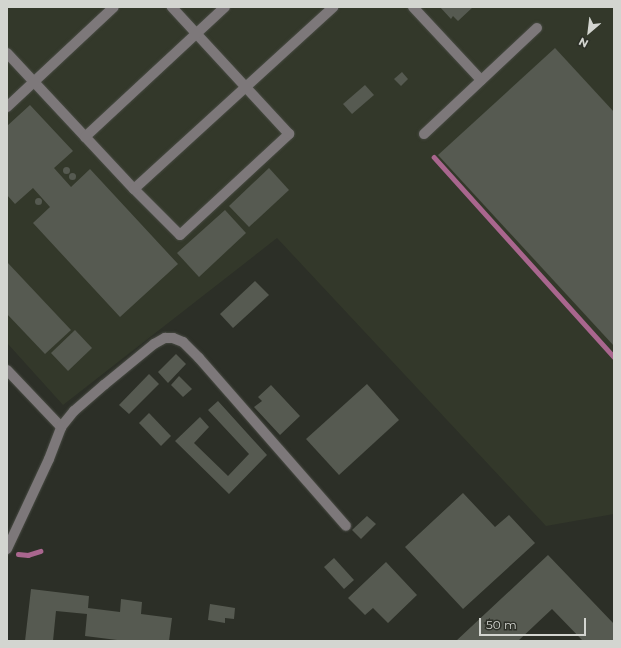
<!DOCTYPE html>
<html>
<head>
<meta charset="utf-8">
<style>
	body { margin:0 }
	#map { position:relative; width:621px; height:648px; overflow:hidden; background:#2c2f27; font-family:Montserrat,sans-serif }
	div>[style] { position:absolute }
	.built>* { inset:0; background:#33382a }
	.stream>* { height:4.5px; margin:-2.25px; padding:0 2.25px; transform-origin:2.25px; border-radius:2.25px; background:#a9668e }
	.building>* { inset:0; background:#565a51 }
	.round { border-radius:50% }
	.roads { filter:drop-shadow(0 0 1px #474a42) drop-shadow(0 0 1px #474a42) }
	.minor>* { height:10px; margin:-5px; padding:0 5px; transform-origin:5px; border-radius:5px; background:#7d787a }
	span { translate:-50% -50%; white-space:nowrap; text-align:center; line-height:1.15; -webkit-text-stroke:3.5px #2c2f27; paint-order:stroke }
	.frame { position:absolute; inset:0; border:8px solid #d3d5d0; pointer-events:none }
	.north { position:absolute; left:569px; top:12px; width:40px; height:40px; -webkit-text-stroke:3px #2c2f27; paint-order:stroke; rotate:208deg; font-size:11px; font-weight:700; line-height:16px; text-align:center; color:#d3d5d0 }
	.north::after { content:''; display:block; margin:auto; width:14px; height:18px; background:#d3d5d0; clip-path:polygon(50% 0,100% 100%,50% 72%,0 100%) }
	.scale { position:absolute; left:479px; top:618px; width:107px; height:18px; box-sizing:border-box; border:2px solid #d3d5d0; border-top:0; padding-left:5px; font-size:12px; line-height:14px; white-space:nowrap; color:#d3d5d0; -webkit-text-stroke:3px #2c2f27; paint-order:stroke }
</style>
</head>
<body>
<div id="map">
	<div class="built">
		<div style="clip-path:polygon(7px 7px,614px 7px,614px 514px,546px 526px,277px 238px,63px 405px,7px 343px)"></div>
	</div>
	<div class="stream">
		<div style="left:434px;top:157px;width:269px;rotate:48deg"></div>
		<div style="left:18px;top:554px;width:10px;rotate:6deg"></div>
		<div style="left:28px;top:555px;width:13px;rotate:-18deg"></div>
	</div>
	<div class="building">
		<div style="clip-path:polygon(440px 7px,473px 7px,458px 21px,453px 16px,451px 19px)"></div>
		<div style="clip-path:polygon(555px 48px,614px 112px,614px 346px,438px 155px)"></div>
		<div style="clip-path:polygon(402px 72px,408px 79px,401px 86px,394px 79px)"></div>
		<div style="clip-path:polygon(365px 85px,374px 95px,352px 114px,343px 104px)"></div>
		<div style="clip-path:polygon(30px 105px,73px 151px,54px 168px,71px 187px,90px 169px,178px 264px,120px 317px,33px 223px,50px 207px,33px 188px,15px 204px,7px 195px,7px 126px)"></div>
		<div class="round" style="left:62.5px;top:166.5px;width:7px;height:7px"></div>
		<div style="clip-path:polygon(269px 168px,289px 190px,249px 227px,229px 206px)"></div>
		<div class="round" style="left:68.5px;top:172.5px;width:7px;height:7px"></div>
		<div class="round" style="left:34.5px;top:197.5px;width:7px;height:7px"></div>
		<div style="clip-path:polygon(225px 210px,246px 233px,199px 277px,177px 253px)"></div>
		<div style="clip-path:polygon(7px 262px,71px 330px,45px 354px,7px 314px)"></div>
		<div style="clip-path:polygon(255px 281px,269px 295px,233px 328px,220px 314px)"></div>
		<div style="clip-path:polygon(75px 330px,92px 348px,68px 371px,51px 353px)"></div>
		<div style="clip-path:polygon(176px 354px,186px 364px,168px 383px,158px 372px)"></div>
		<div style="clip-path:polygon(149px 374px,159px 384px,129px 414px,119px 405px)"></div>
		<div style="clip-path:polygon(179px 376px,192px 389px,183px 397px,171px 385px)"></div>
		<div style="clip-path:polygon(367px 384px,399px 420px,339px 475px,306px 439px)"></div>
		<div style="clip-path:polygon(271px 385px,300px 416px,280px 435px,254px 407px,262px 401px,258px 397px)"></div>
		<div style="clip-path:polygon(218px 401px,267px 455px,229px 494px,175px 441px,200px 417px,209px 427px,194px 443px,228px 476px,249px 454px,208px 410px)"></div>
		<div style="clip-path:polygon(149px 413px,171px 436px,161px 446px,139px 423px)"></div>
		<div style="clip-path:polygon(463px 493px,495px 527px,509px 515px,535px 543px,463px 609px,405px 547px)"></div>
		<div style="clip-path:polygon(367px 516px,376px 524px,361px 539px,352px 530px)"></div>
		<div style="clip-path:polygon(548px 555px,614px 624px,614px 641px,583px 641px,552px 609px,518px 641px,456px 641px)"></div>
		<div style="clip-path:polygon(334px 558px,354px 580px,344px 589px,324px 567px)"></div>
		<div style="clip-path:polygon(386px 562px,417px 595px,388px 623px,373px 608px,365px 615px,348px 598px)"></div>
		<div style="clip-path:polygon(31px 589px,89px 596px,88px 608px,120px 612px,121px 599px,142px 602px,141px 614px,172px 618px,169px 641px,125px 641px,85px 636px,87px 614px,56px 611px,53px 641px,25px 641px)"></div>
		<div style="clip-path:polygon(210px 604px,235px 608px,234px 619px,225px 618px,225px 623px,208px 620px)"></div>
	</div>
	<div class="roads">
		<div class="minor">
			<div style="left:413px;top:7px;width:100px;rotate:47deg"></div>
			<div style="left:7px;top:53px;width:186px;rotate:47deg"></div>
			<div style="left:134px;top:189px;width:65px;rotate:45deg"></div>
			<div style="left:180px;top:235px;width:149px;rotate:-42.8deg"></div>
			<div style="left:289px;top:134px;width:173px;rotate:-132.7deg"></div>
			<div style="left:7px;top:107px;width:146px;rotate:-43.1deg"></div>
			<div style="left:424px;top:134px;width:155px;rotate:-43.2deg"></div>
			<div style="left:85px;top:137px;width:191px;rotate:-42.9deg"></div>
			<div style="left:134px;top:189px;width:270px;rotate:-42.4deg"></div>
			<div style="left:7px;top:370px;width:79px;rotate:46.5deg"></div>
			<div style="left:7px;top:549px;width:99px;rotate:-65deg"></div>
			<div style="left:49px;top:459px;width:34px;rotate:-69deg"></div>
			<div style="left:61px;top:427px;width:21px;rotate:-51deg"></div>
			<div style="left:74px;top:411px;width:40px;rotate:-41deg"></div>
			<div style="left:104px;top:385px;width:65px;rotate:-39.4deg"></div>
			<div style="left:154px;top:344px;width:13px;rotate:-29deg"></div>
			<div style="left:165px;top:338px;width:8px"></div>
			<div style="left:173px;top:338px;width:11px;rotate:22deg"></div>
			<div style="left:183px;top:342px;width:23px;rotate:45deg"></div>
			<div style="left:199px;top:358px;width:223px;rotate:48.8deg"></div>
		</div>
	</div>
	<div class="frame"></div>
	<div class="north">N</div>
	<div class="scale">50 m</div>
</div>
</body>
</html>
